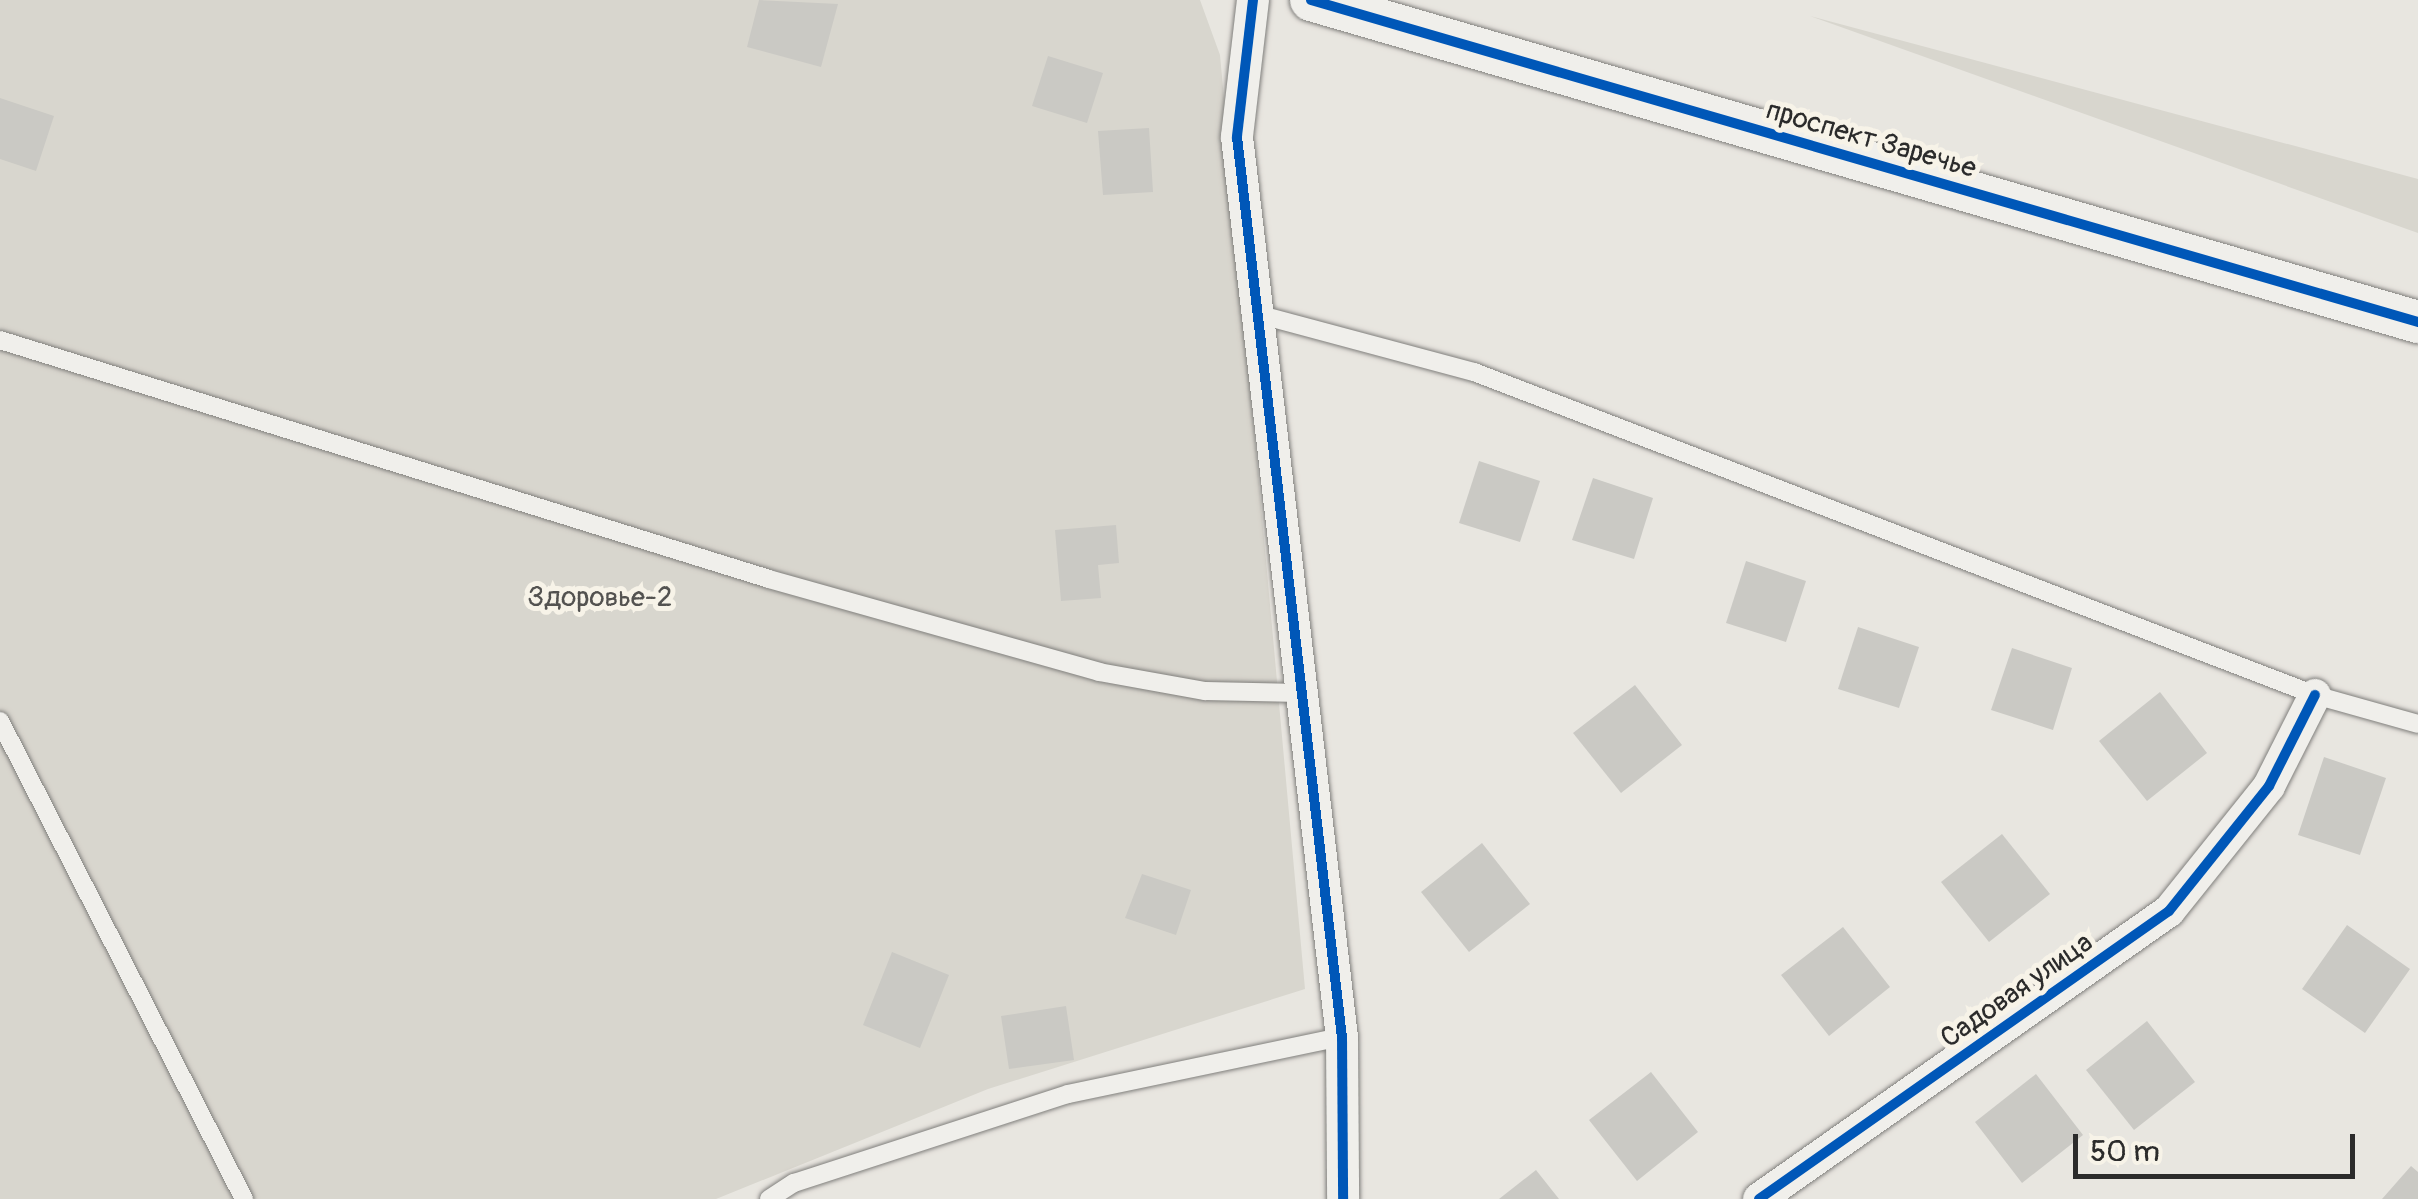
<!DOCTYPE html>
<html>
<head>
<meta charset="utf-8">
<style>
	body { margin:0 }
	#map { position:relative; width:2418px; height:1199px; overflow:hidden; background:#e8e6e0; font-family:Pangolin,sans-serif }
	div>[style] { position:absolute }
	.green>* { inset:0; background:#d8d6ce }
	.building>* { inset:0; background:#cac9c4 }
	.roads { filter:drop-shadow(0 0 2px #807f7c) drop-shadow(0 0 2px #807f7c) }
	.service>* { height:18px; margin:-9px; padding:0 9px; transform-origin:9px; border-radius:9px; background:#f0efeb }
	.minor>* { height:32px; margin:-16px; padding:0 16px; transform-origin:16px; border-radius:16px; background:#f0efeb }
	.tertiary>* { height:42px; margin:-21px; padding:0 21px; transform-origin:21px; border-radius:21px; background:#f0efeb }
	.cycleway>* { height:10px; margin:-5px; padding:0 5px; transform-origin:5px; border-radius:5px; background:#0057b8 }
	span { translate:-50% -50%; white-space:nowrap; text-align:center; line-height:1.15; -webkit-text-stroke:10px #f7f3e8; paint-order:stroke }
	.street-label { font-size:28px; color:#2b2b2b }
	.park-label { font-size:28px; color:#535250 }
	.scale { position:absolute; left:2073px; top:1134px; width:282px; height:45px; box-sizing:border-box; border:5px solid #2b2b2b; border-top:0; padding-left:12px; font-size:30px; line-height:35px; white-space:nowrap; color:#2b2b2b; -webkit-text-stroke:8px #f7f3e8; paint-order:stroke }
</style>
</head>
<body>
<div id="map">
	<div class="green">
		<div style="clip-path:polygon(0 0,1200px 0,1220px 55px,1305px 989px,988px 1089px,716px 1199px,0 1199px)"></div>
		<div style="clip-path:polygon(1810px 16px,2418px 179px,2418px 233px)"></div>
	</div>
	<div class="building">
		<div style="clip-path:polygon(759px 0,838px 4px,821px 67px,747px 47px)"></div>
		<div style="clip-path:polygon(1048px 56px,1103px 73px,1087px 123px,1032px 106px)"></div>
		<div style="clip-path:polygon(0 98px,54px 116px,36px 171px,0 159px)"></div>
		<div style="clip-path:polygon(1149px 128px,1153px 192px,1103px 195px,1098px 131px)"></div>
		<div style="clip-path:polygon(1479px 461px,1540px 481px,1520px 542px,1459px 523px)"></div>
		<div style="clip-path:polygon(1593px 478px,1653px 498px,1634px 559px,1572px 540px)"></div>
		<div style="clip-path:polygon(1116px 525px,1119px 563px,1098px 565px,1101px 598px,1061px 601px,1055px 530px)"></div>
		<div style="clip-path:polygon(1746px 561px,1806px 581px,1786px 642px,1726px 623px)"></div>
		<div style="clip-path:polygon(1858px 627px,1919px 647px,1899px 708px,1838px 689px)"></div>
		<div style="clip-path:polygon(2012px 648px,2072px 668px,2053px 730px,1991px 710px)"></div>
		<div style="clip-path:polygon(1635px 685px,1682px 745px,1621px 793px,1573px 733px)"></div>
		<div style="clip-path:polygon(2160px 692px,2207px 753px,2147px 801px,2099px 741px)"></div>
		<div style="clip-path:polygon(2324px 757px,2386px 778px,2360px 855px,2298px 835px)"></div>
		<div style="clip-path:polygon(2002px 834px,2050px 894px,1989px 942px,1941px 882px)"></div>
		<div style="clip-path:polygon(1482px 843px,1530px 904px,1469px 952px,1421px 892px)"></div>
		<div style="clip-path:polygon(1142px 874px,1191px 890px,1176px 935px,1125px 918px)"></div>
		<div style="clip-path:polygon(2347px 925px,2410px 969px,2365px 1033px,2302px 989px)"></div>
		<div style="clip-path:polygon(1843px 927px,1890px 987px,1829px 1036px,1781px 975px)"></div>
		<div style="clip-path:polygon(892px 952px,949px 975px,920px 1048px,863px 1025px)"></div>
		<div style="clip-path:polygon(1066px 1006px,1074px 1060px,1009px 1069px,1001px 1016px)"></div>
		<div style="clip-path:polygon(2147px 1021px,2195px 1082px,2134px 1130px,2086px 1070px)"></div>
		<div style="clip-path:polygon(1651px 1072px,1698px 1132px,1637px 1181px,1589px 1120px)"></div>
		<div style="clip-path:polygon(2036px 1074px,2083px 1135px,2022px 1183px,1975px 1122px)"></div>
		<div style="clip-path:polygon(2411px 1166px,2418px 1172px,2418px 1199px,2382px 1199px)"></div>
		<div style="clip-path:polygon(1536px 1170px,1559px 1199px,1499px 1199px)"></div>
	</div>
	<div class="roads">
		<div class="service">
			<div style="left:1257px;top:314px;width:225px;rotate:15deg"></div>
			<div style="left:1474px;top:372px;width:901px;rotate:21.01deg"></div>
			<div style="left:2315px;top:695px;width:107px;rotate:15.7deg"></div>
			<div style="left:0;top:340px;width:805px;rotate:17.26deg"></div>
			<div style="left:769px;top:579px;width:343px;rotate:15.7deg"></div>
			<div style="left:1099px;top:672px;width:108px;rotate:10.2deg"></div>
			<div style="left:1205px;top:691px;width:96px;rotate:1.2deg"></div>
			<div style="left:0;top:721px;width:537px;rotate:62.96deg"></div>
			<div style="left:769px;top:1199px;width:30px;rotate:-33deg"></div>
			<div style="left:794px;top:1183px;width:288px;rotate:-18deg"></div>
			<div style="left:1068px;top:1094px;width:280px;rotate:-11.8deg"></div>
		</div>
		<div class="minor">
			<div style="left:1253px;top:0;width:138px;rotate:96.7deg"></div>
			<div style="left:1237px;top:137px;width:906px;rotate:83.35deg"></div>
			<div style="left:1342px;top:1037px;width:162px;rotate:89.6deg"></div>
			<div style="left:1759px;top:1199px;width:501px;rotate:-35.09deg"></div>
			<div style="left:2169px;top:911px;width:160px;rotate:-51.3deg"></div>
			<div style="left:2269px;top:786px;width:102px;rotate:-63.2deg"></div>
		</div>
		<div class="tertiary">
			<div style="left:1311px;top:0;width:1153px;rotate:16.22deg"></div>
		</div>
	</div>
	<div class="cycleway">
		<div style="left:1253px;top:0;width:138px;rotate:96.7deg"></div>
		<div style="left:1237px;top:137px;width:906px;rotate:83.35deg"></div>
		<div style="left:1342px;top:1037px;width:162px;rotate:89.6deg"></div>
		<div style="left:1311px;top:0;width:1153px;rotate:16.22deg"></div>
		<div style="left:1759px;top:1199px;width:501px;rotate:-35.09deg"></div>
		<div style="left:2169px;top:911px;width:160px;rotate:-51.3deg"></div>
		<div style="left:2269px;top:786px;width:102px;rotate:-63.2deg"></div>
	</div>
	<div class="street-label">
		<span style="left:1871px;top:140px;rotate:16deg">проспект Заречье</span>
		<span style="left:2017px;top:991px;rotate:-35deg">Садовая улица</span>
	</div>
	<div class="park-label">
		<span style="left:600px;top:598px">Здоровье-2</span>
	</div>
	<div class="scale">50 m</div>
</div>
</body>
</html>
